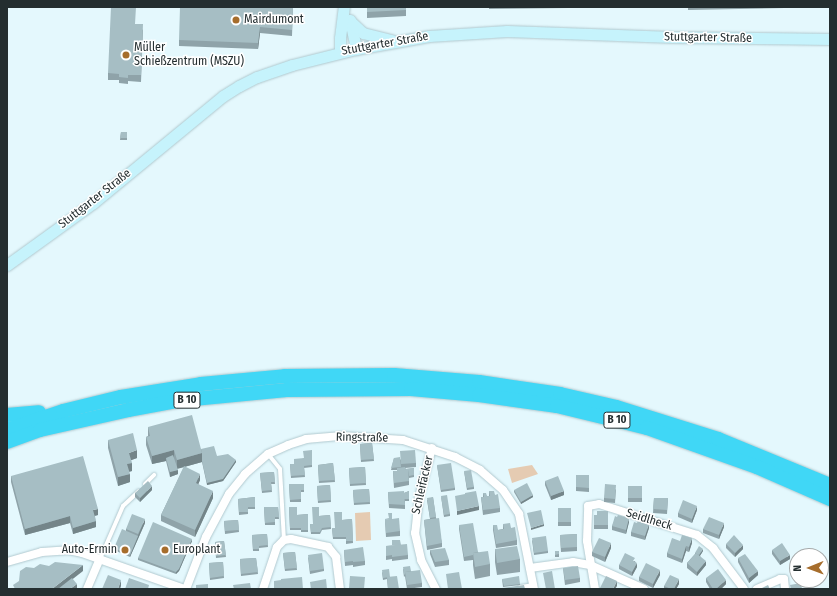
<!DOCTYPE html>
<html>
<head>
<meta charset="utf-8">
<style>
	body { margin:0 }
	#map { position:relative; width:837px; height:596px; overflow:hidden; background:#e4f8fd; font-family:"Fira Sans Condensed",sans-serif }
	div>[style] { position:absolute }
	.green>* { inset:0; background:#e5cbb2 }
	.roads { filter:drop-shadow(0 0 1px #b1c9cf) drop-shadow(0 0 1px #b1c9cf) }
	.lane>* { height:4px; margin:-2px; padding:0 2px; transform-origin:2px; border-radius:2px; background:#fff }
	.street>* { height:8px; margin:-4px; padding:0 4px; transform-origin:4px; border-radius:4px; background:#fff }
	.secondary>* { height:11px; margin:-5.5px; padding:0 5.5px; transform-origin:5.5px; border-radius:5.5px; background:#c6f3fc }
	.highway>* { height:14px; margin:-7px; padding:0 7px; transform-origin:7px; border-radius:7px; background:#40d7f6 }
	.wall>* { inset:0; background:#8fa3a9 }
	.shaded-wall>* { inset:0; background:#748589 }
	.building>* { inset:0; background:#a6bec4 }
	.dots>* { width:11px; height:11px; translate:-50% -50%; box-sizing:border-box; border:2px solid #fff; border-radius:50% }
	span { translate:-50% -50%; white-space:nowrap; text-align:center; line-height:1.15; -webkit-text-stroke:3px #fff; paint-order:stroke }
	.shield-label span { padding:1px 3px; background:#fff; border:1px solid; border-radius:3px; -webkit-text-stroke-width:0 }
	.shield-label { font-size:11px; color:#242e30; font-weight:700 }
	.poi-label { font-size:12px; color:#242e30 }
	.left { translate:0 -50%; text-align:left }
	.right { translate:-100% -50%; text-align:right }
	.street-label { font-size:12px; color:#242e30 }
	.frame { position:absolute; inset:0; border:8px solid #242e30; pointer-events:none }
	.north { position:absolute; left:789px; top:548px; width:40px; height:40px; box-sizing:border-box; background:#fff; border:1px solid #a7abac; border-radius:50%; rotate:269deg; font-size:11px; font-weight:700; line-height:16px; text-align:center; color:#242e30 }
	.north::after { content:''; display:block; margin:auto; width:14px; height:18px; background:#a66d2c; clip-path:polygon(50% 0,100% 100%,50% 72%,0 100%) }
</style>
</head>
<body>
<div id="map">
	<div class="green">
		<div style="clip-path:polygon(532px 465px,538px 474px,512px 483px,508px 469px)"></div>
		<div style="clip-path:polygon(370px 512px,371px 540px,356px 541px,355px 513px)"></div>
	</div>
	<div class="roads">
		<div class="lane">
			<div style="left:268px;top:454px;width:19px;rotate:51deg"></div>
			<div style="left:280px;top:469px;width:71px;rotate:86.8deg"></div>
			<div style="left:145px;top:484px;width:13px;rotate:-45deg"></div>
			<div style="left:100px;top:559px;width:58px;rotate:-66.5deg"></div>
			<div style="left:123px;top:506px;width:22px;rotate:-43deg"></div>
		</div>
		<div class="street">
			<div style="left:432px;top:448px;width:51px;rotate:104.9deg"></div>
			<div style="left:419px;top:497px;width:36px;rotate:96deg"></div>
			<div style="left:415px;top:533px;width:28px;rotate:77deg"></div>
			<div style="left:421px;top:560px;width:33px;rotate:63deg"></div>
			<div style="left:7px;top:562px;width:36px;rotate:-16deg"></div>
			<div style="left:42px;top:552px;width:26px;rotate:-4deg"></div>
			<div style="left:68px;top:550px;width:14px;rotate:12deg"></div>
			<div style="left:82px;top:553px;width:108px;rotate:19.4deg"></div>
			<div style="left:530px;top:568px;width:43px;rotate:-7.9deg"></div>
			<div style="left:573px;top:562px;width:17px;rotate:10deg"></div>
			<div style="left:590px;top:565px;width:59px;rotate:24deg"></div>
			<div style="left:87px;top:589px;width:33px;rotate:-67deg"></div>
			<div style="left:186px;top:589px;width:56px;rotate:-69deg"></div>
			<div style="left:206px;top:537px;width:49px;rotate:-61.9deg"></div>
			<div style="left:229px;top:494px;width:26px;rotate:-51deg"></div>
			<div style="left:245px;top:474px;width:30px;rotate:-41deg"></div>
			<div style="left:268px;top:454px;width:22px;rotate:-24deg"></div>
			<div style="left:288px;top:445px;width:19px;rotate:-18deg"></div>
			<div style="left:306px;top:439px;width:36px;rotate:-5deg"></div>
			<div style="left:342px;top:436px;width:61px;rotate:3.8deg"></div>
			<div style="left:403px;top:440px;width:55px;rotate:18.1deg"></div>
			<div style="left:455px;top:457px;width:28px;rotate:27deg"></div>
			<div style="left:480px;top:470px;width:30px;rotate:41deg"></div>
			<div style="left:503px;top:490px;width:29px;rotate:56deg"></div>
			<div style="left:519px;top:514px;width:76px;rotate:78.7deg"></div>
			<div style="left:263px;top:589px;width:44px;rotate:-71.6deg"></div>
			<div style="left:277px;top:547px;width:10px;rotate:-45deg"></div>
			<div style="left:284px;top:540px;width:7px;rotate:-8deg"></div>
			<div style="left:291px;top:539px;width:38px;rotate:12deg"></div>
			<div style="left:328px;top:547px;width:13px;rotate:51deg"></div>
			<div style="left:336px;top:557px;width:32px;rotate:83deg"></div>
			<div style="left:521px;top:589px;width:12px;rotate:-9deg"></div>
			<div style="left:595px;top:589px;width:49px;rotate:-99.5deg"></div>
			<div style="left:587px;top:541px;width:35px;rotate:-88deg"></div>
			<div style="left:588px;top:506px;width:11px;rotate:-10deg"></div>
			<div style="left:599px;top:504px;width:103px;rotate:17.6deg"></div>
			<div style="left:697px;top:535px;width:21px;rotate:39deg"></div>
			<div style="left:713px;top:548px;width:51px;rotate:52.9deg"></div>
			<div style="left:757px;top:589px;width:25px;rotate:-23deg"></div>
			<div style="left:780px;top:579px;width:4px"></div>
			<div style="left:784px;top:579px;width:10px;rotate:84deg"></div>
		</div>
		<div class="secondary">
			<div style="left:350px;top:20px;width:30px;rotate:78deg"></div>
			<div style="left:350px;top:21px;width:18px;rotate:43deg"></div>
			<div style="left:363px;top:33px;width:30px;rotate:14deg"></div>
			<div style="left:340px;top:52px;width:14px;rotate:-90deg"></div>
			<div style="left:340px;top:38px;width:31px;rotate:-83deg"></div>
			<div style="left:7px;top:265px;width:106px;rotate:-35.8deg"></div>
			<div style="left:93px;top:203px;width:168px;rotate:-39.5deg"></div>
			<div style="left:223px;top:96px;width:19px;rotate:-32deg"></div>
			<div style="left:239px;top:86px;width:20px;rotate:-27deg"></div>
			<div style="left:257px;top:77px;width:37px;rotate:-19deg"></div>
			<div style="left:292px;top:65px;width:66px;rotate:-14deg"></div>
			<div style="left:356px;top:49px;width:74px;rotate:-10.1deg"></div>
			<div style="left:429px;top:36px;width:78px;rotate:-3.7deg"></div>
			<div style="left:507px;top:31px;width:166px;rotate:2.1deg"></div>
			<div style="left:673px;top:37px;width:157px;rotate:0.7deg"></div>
		</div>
		<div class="highway">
			<div style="left:7px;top:415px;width:32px;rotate:-5deg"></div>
			<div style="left:7px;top:430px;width:59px;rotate:-18.7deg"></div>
			<div style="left:63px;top:411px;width:60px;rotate:-13.6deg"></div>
			<div style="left:121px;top:397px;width:81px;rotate:-9.2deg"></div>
			<div style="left:201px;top:384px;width:84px;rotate:-5.4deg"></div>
			<div style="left:285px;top:376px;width:109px;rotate:-0.5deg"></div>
			<div style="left:394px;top:375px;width:85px;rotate:4.7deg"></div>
			<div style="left:479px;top:382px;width:82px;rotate:8.4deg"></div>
			<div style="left:560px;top:394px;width:57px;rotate:13.1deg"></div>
			<div style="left:616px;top:407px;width:107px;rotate:17.4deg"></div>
			<div style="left:718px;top:439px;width:121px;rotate:22.3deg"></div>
			<div style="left:7px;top:442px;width:35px;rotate:-20deg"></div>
			<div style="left:40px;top:430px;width:90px;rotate:-12.8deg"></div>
			<div style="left:128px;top:410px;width:56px;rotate:-10.3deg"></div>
			<div style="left:183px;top:400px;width:104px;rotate:-5.5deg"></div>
			<div style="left:287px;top:390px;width:124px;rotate:-0.5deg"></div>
			<div style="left:411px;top:389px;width:68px;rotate:5deg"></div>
			<div style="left:479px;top:395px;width:79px;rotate:8deg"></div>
			<div style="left:557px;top:406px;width:56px;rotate:13.5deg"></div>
			<div style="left:611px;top:419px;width:37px;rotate:14deg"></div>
			<div style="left:647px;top:428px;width:117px;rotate:19.5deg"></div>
			<div style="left:757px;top:467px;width:80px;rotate:23.7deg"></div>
		</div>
	</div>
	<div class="wall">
		<div style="clip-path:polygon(293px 7px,292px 36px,260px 33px,258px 49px,179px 46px,179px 40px)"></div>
		<div style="clip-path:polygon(367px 7px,406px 7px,406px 16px,367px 18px)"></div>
		<div style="clip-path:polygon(489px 7px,568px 7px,568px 8px,489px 9px)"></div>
		<div style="clip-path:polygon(688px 7px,830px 7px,688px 10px)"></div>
		<div style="clip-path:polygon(135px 24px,143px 30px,141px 82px,128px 81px,128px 84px,119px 83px,119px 80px,108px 80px,108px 73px)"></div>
		<div style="clip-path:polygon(121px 132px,127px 132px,127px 140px,120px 140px)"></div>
		<div style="clip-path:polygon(148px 427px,201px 449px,217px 456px,236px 462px,223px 481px,207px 485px,202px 462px,184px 467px,200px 480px,198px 484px,213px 498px,195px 537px,161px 521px,161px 515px,184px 467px,177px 468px,178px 474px,170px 477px,166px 461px,152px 464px,146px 445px,146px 437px,148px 436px)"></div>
		<div style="clip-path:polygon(108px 440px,137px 458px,131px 460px,132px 471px,129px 472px,130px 482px,118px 486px,108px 448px)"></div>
		<div style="clip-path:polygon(372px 443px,374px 461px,361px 462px,360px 444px)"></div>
		<div style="clip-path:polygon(312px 450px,312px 467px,304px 468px,305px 477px,291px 478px,290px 464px,294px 464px,304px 458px)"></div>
		<div style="clip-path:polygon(394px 458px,416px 463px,416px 467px,405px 468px,406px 469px,414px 468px,414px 477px,409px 478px,409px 485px,394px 488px,393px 471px,397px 471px,397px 470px,391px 470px)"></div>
		<div style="clip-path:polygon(333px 463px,335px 482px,319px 483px,318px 465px)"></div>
		<div style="clip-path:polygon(437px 465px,455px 488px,455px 490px,441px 492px)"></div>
		<div style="clip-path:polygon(365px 467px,366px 485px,350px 486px,349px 468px)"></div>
		<div style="clip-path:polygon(464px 471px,474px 487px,474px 489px,467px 490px)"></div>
		<div style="clip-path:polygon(274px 472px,275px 484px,271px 484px,272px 492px,262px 493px,260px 473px)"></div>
		<div style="clip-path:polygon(576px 475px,589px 475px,589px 492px,576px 491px)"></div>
		<div style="clip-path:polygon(11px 476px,98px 515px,95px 516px,96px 527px,73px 534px,70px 523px,25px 535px,11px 482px)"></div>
		<div style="clip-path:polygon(545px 481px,564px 495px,551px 500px,545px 485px)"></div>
		<div style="clip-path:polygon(289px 484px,304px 484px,304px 492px,301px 492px,301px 502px,290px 502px)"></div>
		<div style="clip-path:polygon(330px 485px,331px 502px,318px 503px,317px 486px)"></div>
		<div style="clip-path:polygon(628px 486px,642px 486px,642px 502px,628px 502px)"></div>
		<div style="clip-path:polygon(369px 489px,370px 504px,354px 505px,353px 490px)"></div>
		<div style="clip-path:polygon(616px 489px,615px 503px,604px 502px,604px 498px)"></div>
		<div style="clip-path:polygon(152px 490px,140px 502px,135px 497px,135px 493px)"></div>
		<div style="clip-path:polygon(514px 490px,533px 497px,521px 504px,514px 492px)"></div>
		<div style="clip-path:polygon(409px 491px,409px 501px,405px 501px,405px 509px,389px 508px,388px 492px,404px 493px)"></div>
		<div style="clip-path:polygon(489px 491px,495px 495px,500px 508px,500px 512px,483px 515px,481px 497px,483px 497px,483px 493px,487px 496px,489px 496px)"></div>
		<div style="clip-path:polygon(441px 496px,450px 514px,450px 516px,444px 517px)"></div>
		<div style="clip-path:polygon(255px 497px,255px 509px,248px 509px,248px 514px,239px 515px,238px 499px)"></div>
		<div style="clip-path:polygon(433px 497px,436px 518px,442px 543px,442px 547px,427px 550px,424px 520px,430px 519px,427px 500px)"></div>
		<div style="clip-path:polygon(654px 498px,668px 498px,667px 514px,653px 513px)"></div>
		<div style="clip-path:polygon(264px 507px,278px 507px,279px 519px,275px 519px,275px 525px,265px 525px)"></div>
		<div style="clip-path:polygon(289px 507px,297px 515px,308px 514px,308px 532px,301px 532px,301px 530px,290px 530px)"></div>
		<div style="clip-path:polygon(558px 508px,571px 508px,571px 526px,558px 526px)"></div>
		<div style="clip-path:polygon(697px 510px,692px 523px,678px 517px,678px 513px)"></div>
		<div style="clip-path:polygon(608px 511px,608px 529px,594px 529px,594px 515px,597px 515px)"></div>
		<div style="clip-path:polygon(330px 515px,331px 529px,322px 530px,320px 534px,311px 534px,310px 524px,313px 524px,319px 516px)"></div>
		<div style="clip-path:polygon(617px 517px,629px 522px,626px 534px,612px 530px,612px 526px)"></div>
		<div style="clip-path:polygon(352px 519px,353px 543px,346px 544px,346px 539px,333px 539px,332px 528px,335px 528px,342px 520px)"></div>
		<div style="clip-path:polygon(392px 519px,400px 531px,400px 536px,386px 537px,385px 520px)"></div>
		<div style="clip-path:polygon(238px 520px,239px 532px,225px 534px,224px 521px)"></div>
		<div style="clip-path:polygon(145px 523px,130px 557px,114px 550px,114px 548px,126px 531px,126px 529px)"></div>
		<div style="clip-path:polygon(503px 524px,511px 528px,517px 540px,517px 545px,496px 548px,493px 530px,493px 525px,498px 530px,503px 529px)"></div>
		<div style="clip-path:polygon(459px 525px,478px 552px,490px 564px,490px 576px,475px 579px,473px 565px,473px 560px,464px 561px,459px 529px)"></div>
		<div style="clip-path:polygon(724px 527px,719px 539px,703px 533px,703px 529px)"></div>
		<div style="clip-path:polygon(649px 528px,645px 540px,631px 536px,631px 532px)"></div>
		<div style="clip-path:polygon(267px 534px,268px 547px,259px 548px,259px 551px,253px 551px,252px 535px)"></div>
		<div style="clip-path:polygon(577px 534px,577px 551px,561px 552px,560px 535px)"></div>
		<div style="clip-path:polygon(532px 540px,548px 551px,548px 553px,534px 555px)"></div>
		<div style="clip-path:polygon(192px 541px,179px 571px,176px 574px,138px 560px,138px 558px)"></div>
		<div style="clip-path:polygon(224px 541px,226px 557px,216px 558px,215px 542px)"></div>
		<div style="clip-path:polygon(680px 541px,692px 543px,689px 552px,686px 551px,682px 563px,667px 557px,667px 553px)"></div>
		<div style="clip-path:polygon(726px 544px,743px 549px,735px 557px,726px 548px)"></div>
		<div style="clip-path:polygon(401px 545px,408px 555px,408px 559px,392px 561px,392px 559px,386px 560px,386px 546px)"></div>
		<div style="clip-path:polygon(611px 548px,605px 562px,592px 556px,592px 552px)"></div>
		<div style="clip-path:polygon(495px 549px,520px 559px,520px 572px,497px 575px,495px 562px)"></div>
		<div style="clip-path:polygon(344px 550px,365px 561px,365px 565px,353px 567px,353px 565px,345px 566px)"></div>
		<div style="clip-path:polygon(430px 550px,449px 560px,449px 565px,435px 567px,430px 554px)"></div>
		<div style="clip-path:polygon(772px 550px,790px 559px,780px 565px,772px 554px)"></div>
		<div style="clip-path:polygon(555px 551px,559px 551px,559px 557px,555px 557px)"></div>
		<div style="clip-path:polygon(703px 551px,700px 556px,706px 565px,697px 576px,687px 568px,687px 563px,695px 554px,695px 553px)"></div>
		<div style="clip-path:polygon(295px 552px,297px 570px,285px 571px,283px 553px)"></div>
		<div style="clip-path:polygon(308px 557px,324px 569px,324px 571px,310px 574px)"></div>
		<div style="clip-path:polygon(256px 558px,258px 574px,241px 576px,240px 559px)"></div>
		<div style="clip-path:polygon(738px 558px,758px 575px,749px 583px,738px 562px)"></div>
		<div style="clip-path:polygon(635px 561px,637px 567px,632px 576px,619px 569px,619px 565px)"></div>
		<div style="clip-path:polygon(223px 562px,224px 578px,210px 580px,209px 563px)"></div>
		<div style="clip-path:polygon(563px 568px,580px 578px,580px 582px,565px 585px)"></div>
		<div style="clip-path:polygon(403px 569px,411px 571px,422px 583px,422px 587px,407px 589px,405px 576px,404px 577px)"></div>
		<div style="clip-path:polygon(382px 572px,390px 577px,399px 589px,388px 589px,387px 579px,383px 580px)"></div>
		<div style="clip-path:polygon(660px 575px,653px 588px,639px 581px,639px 577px)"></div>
		<div style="clip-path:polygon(706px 578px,726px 584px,721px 589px,710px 589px,706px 582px)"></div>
		<div style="clip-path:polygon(502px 579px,520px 584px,520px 585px,503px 587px)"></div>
		<div style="clip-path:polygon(679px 584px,676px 589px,664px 589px,664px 586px)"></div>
	</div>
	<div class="shaded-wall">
		<div style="clip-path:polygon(260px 27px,260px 33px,258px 49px,258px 43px)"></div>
		<div style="clip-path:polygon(137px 450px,137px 458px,129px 461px,129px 453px)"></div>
		<div style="clip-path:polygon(174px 450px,174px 458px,166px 458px,166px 461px,152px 464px,152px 456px)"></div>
		<div style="clip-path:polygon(202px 453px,202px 462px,177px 469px,177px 460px)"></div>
		<div style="clip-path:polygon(236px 460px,236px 462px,223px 481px,207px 485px,207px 483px)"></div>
		<div style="clip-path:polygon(132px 463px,132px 471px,127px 472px,127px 464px)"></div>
		<div style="clip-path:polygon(178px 470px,178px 474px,170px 477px,170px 472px)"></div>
		<div style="clip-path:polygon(130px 474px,130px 482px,118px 486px,118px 477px)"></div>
		<div style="clip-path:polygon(200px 474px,200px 480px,196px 490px,196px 483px)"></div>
		<div style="clip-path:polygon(152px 486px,152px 490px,140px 502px,140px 498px)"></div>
		<div style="clip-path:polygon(213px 491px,213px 498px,195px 537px,195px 530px)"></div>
		<div style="clip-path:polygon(564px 491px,564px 495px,551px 500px,551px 496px)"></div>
		<div style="clip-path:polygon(533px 495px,533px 497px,521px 504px,521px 502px)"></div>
		<div style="clip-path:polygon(479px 506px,479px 510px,457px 515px,457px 511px)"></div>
		<div style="clip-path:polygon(697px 506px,697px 510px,692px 523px,692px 519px)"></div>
		<div style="clip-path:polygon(98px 509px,98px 515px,93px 516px,93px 510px)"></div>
		<div style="clip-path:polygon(70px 516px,70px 523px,25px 535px,25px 529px)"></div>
		<div style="clip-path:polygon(629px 518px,629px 522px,626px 534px,626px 530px)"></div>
		<div style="clip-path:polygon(145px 519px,145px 523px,130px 557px,130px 555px)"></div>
		<div style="clip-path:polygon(96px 521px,96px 527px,73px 534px,73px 528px)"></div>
		<div style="clip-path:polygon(724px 523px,724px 527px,719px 539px,719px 535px)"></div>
		<div style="clip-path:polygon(544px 524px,544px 526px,531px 530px,531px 528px)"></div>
		<div style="clip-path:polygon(649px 524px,649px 528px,645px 540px,645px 536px)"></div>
		<div style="clip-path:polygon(692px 538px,692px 543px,689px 552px,689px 547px)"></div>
		<div style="clip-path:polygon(192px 539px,192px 541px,179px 571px,176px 574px,176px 572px)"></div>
		<div style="clip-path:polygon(611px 543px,611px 548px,605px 562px,605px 557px)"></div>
		<div style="clip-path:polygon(743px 545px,743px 549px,735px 557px,735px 553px)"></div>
		<div style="clip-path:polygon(686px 546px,686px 551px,682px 563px,682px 559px)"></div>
		<div style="clip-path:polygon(703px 549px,703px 551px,699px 557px,699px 555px)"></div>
		<div style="clip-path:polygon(790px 555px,790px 559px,780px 565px,780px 561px)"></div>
		<div style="clip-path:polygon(706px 561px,706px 565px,697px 576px,697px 572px)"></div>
		<div style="clip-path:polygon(637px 563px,637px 567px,632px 576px,632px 572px)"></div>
		<div style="clip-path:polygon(83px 565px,83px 571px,60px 589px,52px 589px)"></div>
		<div style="clip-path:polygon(660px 570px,660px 575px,653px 588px,653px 584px)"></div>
		<div style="clip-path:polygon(758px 571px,758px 575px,749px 583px,749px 578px)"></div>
		<div style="clip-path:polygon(679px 579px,679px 584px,676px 589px,674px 589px)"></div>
		<div style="clip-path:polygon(121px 580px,121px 586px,120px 589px,118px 589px)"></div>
		<div style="clip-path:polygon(726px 580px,726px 584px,721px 589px,716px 589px)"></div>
		<div style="clip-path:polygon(617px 581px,617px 586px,615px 589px,613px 589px)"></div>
		<div style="clip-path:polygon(77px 584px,77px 589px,70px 589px)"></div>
	</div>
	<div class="building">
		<div style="clip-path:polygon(111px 7px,136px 7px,135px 24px,143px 24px,141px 75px,128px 75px,128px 78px,119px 77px,119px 74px,108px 73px)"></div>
		<div style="clip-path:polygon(180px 7px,293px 7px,292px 30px,260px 27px,258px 43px,179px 40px)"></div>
		<div style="clip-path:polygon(367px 7px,406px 7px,406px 10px,367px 12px)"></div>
		<div style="clip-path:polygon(121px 132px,127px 132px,127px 138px,120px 138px)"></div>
		<div style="clip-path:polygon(192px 415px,202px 453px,177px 460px,174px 450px,152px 456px,146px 437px,150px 436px,148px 427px)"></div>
		<div style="clip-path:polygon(133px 433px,137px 450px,129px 453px,132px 463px,127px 464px,130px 474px,118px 477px,108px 440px)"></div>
		<div style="clip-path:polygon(372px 443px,374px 459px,361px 460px,360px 444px)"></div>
		<div style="clip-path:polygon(214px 446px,217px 456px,228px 454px,236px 460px,223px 479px,207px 483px,202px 461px,202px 453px,201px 449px)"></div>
		<div style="clip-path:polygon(312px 450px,312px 465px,304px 466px,305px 475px,291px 476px,290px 464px,294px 464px,294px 459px,304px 458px,303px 451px)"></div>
		<div style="clip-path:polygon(415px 450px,416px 463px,401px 464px,400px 451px)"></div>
		<div style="clip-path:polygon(173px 455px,178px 470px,170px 472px,166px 458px)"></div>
		<div style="clip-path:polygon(83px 456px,98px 509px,93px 510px,96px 521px,73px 528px,70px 516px,25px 529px,11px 476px)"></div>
		<div style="clip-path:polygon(400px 457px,401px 467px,391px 468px,394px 458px)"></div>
		<div style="clip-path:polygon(333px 463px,335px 480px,319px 481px,318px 465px)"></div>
		<div style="clip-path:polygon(451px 463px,455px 488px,441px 490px,437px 465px)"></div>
		<div style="clip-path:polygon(184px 466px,200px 474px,196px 483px,213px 491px,195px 530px,161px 515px)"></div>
		<div style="clip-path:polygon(365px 467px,366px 483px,350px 484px,349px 468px)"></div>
		<div style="clip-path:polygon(405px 467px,406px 470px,408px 470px,409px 481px,394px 483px,393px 471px,397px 471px,397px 468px)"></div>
		<div style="clip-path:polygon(414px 468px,414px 475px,409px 476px,408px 470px,406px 470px,406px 469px)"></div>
		<div style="clip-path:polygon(471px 470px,474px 487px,467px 488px,464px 471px)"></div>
		<div style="clip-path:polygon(274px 472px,275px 482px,271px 482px,272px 490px,262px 491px,260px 473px)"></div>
		<div style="clip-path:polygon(576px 475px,589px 475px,589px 488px,576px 487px)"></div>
		<div style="clip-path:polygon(558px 476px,564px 491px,551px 496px,545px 481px)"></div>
		<div style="clip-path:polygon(148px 481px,152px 486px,140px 498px,135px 493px)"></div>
		<div style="clip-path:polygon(527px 483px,533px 495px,521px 502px,514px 490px)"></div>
		<div style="clip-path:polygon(289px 484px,304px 484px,304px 490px,301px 490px,301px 499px,290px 500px)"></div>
		<div style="clip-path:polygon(605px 484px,616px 485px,615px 499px,604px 498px)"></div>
		<div style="clip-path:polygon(330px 485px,331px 500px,318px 501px,317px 486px)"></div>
		<div style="clip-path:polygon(628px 486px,642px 486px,642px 498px,628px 498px)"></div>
		<div style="clip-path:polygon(369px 489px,370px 502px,354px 503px,353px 490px)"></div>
		<div style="clip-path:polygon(404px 491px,405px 505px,389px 504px,388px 492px)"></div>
		<div style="clip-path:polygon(409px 491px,409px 499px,404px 499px,404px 493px)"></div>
		<div style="clip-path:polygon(476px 491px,479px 506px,457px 511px,455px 496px,465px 494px,465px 493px)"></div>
		<div style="clip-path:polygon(489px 491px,494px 491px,495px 495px,498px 494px,500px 508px,483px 510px,481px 497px,484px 497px,483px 493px,486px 493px,487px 496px,490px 496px)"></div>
		<div style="clip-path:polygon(447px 495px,450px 514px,444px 515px,441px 496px)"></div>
		<div style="clip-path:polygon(255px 497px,255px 507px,248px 507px,248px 512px,239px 512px,238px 499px)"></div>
		<div style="clip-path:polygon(433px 497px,436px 517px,430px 518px,427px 498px)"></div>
		<div style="clip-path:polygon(654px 498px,668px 498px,667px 510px,653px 509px)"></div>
		<div style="clip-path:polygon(683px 500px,697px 506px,692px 519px,678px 513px)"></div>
		<div style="clip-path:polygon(264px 507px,278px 507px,279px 517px,275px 517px,275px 522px,265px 523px)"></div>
		<div style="clip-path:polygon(289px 507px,297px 507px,297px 515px,308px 514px,308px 530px,301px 530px,301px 528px,290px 528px)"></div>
		<div style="clip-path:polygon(312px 507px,319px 507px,319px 516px,330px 515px,331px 527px,322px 528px,320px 532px,311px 532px,310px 524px,313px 524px)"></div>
		<div style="clip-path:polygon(558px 508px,571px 508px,571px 522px,558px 522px)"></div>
		<div style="clip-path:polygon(541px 510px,544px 524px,531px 528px,527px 513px)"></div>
		<div style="clip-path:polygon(597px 511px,608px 511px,608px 525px,594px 525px,594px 515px,597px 515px)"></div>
		<div style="clip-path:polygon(334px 512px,342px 512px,342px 520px,352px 519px,353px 541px,346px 541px,346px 537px,333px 537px,332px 528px,335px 528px)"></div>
		<div style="clip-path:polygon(388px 513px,392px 513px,392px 519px,385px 520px,385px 519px,389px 518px)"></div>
		<div style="clip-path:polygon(132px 514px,145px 519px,138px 534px,126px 529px)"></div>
		<div style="clip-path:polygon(618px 515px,629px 518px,626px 530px,612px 526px,615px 516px,617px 517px)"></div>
		<div style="clip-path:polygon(709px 517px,724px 523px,719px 535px,703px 529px)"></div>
		<div style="clip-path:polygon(399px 518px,400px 531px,386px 533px,385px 520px)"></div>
		<div style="clip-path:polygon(439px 518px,442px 543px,427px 546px,424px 520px)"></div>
		<div style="clip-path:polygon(238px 520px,239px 530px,225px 531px,224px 521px)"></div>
		<div style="clip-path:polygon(638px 520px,649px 524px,645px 536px,631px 532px,634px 522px,637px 523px)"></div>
		<div style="clip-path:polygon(153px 522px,192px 539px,179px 569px,176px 572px,138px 558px)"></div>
		<div style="clip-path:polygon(473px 523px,478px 552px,473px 553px,473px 555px,464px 557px,459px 525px)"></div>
		<div style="clip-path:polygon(510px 523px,511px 528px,515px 527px,517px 540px,496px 544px,493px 525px,497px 525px,498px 530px,504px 529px,503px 524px)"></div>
		<div style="clip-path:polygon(122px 529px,138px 536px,130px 555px,114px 548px)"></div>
		<div style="clip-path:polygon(267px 534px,268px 545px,259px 546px,259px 549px,253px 549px,252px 535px)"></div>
		<div style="clip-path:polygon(577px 534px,577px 547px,561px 548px,560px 535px)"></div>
		<div style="clip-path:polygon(682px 535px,692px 538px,689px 547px,686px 546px,682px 559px,667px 553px,672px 538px,680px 541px)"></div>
		<div style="clip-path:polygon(734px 535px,743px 545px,735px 553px,726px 544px)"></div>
		<div style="clip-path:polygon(546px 536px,548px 551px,534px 553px,532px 538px)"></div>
		<div style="clip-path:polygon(599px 538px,611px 543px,605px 557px,592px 552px)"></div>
		<div style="clip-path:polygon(392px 540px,400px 540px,401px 545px,392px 545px)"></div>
		<div style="clip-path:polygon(224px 541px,226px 555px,216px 556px,215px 542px)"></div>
		<div style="clip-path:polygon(782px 543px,790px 555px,780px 561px,772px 550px)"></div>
		<div style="clip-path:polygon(407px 544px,408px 555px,392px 557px,392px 555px,386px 556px,386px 546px)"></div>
		<div style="clip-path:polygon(517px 546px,520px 559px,497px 563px,495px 549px)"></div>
		<div style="clip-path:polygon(699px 546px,703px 549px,699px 555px,695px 553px)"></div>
		<div style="clip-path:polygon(363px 547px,365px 561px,353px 562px,353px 561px,345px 562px,344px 550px)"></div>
		<div style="clip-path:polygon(445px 548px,449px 560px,435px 562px,430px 550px)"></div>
		<div style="clip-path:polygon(488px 551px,490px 564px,475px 567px,473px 553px)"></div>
		<div style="clip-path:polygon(555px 551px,559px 551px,559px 554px,555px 555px)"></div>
		<div style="clip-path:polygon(295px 552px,297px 568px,285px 569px,283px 553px)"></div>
		<div style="clip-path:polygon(322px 553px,324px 569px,310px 571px,308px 555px)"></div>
		<div style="clip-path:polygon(625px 553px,635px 558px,633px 561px,637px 563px,632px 572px,619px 565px)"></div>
		<div style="clip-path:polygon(696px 553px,706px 561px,697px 572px,687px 563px)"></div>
		<div style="clip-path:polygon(745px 554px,758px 571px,749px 578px,738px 558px)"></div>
		<div style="clip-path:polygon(256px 558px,258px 572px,241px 574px,240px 559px)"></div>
		<div style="clip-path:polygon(55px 562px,83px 565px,52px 589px,15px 589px,13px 585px,19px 581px,20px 571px,26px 567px,34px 568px,40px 564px,49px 566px)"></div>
		<div style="clip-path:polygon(223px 562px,224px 576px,210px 578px,209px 563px)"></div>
		<div style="clip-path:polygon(646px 563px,660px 570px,653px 584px,639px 577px)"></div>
		<div style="clip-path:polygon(410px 566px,411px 571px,405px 572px,405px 574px,404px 575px,403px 567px)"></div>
		<div style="clip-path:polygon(578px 566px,580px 578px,565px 580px,563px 568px)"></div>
		<div style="clip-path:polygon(389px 569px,390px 577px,383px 578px,382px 570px)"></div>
		<div style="clip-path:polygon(718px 569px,726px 580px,716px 589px,713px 589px,706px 578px)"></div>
		<div style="clip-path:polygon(420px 570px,422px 583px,407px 585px,405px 572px)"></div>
		<div style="clip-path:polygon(552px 571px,555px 589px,546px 589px,543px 573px)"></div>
		<div style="clip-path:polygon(459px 572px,462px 589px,448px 589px,446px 574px)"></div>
		<div style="clip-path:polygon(108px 575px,121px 580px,118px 589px,102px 589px)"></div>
		<div style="clip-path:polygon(670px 575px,679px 579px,674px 589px,671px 589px,664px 586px)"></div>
		<div style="clip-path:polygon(350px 576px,365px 577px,364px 589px,349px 589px)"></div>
		<div style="clip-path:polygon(397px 576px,399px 589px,388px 589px,387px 577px)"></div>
		<div style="clip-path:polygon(519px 576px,520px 584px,504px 586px,502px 579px)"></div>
		<div style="clip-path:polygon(606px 576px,617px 581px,613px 589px,601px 589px,600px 588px)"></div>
		<div style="clip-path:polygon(302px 577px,303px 589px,274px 589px,274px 581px,281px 580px,281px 579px)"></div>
		<div style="clip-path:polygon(72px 578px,77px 584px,70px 589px,58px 589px)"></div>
		<div style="clip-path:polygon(129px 578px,149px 585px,148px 589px,125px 589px)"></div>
		<div style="clip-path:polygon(326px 579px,327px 589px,311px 589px,310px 582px)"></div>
		<div style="clip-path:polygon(250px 583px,251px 589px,234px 589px,233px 585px)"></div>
		<div style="clip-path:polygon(801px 583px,802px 589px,791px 589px,790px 585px)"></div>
		<div style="clip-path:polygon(208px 584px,208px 589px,196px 589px,196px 585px)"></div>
		<div style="clip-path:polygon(524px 585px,525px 589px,502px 589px,502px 588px)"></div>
		<div style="clip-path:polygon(768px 585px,770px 589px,760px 589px)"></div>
	</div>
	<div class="dots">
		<div style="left:236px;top:20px;background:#a66d2c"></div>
		<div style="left:126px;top:55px;background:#a66d2c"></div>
		<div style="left:125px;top:550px;background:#a66d2c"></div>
		<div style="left:165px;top:550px;background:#a66d2c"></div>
	</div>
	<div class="shield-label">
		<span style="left:187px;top:400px">B 10</span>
		<span style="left:617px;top:420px">B 10</span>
	</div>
	<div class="poi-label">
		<span class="left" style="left:244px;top:20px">Mairdumont</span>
		<span class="left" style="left:134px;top:55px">Müller<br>Schießzentrum (MSZU)</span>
		<span class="right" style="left:117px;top:550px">Auto-Ermin</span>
		<span class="left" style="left:173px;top:550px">Europlant</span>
	</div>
	<div class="street-label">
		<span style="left:708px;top:38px;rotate:1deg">Stuttgarter Straße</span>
		<span style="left:385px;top:44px;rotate:-10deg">Stuttgarter Straße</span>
		<span style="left:95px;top:199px;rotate:-38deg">Stuttgarter Straße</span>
		<span style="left:362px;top:438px;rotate:1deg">Ringstraße</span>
		<span style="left:423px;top:485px;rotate:-77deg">Schleifäcker</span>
		<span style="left:649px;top:520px;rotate:17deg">Seidlheck</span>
	</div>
	<div class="frame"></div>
	<div class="north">N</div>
</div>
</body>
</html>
